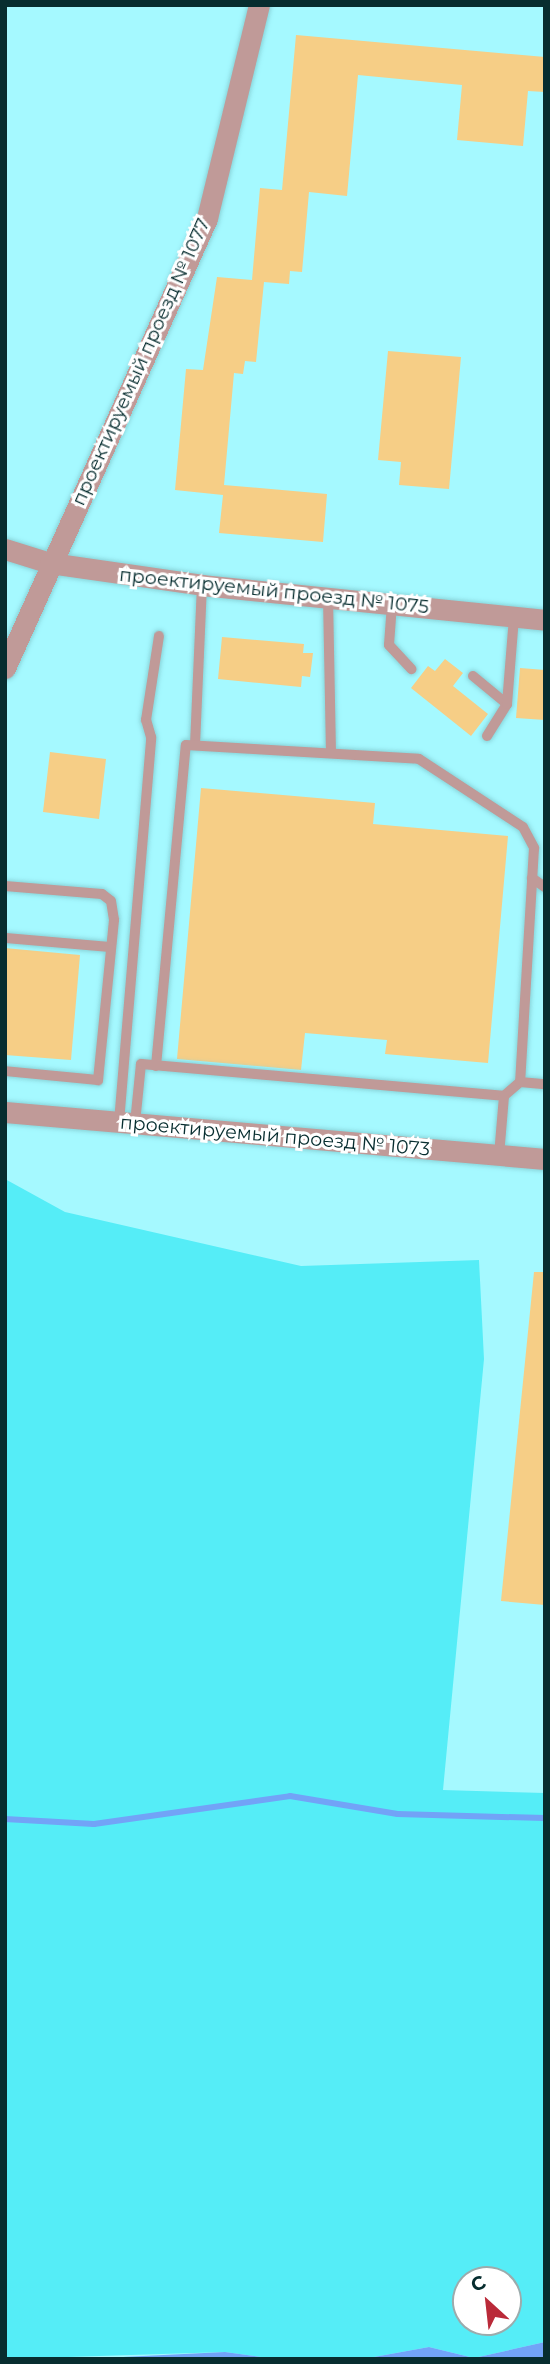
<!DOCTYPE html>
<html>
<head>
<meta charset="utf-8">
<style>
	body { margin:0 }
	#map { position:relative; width:550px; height:2364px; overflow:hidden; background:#a5f9ff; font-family:Montserrat,sans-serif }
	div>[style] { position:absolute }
	.green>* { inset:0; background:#55edf7 }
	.water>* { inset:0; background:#72a3f7 }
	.stream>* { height:6px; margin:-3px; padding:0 3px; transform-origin:3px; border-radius:3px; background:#72a3f7 }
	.building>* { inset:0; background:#f6ce86 }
	.roads { filter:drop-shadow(0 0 2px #89d4da) drop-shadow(0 0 2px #89d4da) }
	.lane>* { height:10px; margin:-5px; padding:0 5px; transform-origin:5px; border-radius:5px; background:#c09a98 }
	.street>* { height:21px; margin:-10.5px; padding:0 10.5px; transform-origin:10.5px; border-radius:10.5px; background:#c09a98 }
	span { translate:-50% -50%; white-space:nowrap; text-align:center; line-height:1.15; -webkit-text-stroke:6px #fff; paint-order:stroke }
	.street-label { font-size:19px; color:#072d2f }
	.frame { position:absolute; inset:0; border:7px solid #072d2f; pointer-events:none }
	.north { position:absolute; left:452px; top:2266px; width:70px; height:70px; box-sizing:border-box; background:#fff; border:2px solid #9cabac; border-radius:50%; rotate:333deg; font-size:19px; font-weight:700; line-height:28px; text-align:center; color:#072d2f }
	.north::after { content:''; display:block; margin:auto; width:24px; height:32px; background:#ba2a39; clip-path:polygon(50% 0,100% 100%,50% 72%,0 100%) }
</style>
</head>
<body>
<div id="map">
	<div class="green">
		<div style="clip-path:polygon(evenodd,5px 1179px,65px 1212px,301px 1266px,479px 1260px,484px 1359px,443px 1790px,545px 1793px,545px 2342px,474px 2358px,429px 2347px,363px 2359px,275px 2359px,225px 2352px,5px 2359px,5px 1179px,466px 2280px,508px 2280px,508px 2322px,466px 2322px,466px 2280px)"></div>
	</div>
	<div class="water">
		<div style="clip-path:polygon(545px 2342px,545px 2359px,363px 2359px,429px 2347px,474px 2358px)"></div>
		<div style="clip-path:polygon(225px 2352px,275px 2359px,82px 2359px)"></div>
	</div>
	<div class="stream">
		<div style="left:5px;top:1819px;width:89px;rotate:3.2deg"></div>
		<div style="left:94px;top:1824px;width:198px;rotate:-8.1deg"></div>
		<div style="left:290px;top:1796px;width:109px;rotate:9.5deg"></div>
		<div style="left:398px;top:1814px;width:147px;rotate:1.6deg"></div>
	</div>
	<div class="building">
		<div style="clip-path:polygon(296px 35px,545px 57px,545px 92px,528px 91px,523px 146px,457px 140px,462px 85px,358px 75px,347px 196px,309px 192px,302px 272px,290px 271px,289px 284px,264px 282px,256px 362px,245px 361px,243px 374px,234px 373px,224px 485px,327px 494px,323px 542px,219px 533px,223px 495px,175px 490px,186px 369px,203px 370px,217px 277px,252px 280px,260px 188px,282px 190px)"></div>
		<div style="clip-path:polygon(388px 351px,461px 357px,449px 489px,399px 485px,401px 462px,378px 460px)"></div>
		<div style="clip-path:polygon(222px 637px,304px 644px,303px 653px,313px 653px,310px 677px,302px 676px,301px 687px,218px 679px)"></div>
		<div style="clip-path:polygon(445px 659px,463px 673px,453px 686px,488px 714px,471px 736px,411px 688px,428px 666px,435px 671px)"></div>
		<div style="clip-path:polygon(520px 668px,545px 670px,545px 720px,516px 718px)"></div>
		<div style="clip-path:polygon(50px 752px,106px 759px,99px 819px,43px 812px)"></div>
		<div style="clip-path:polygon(201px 788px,375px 803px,373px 824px,508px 836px,488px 1063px,385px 1054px,387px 1040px,305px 1033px,301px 1070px,177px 1059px)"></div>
		<div style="clip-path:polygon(5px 948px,80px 955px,71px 1060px,5px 1055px)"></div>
		<div style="clip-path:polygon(534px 1272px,545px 1272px,545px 1605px,501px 1601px)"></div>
	</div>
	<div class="roads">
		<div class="lane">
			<div style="left:328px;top:597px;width:156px;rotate:88.9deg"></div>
			<div style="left:392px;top:604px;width:41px;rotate:94.2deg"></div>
			<div style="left:389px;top:645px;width:33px;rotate:47deg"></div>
			<div style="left:473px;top:676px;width:44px;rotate:39.5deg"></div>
			<div style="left:487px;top:736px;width:38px;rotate:-58deg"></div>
			<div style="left:507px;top:704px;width:87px;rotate:-85.4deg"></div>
			<div style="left:195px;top:745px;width:160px;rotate:-87.5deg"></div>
			<div style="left:532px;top:878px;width:16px;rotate:35deg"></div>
			<div style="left:5px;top:886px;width:97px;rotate:4.7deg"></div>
			<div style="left:102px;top:894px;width:11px;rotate:38deg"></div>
			<div style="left:111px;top:901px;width:19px;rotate:81deg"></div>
			<div style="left:114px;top:920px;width:161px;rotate:95.7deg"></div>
			<div style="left:98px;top:1080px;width:93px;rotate:-174.5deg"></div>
			<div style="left:5px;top:938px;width:106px;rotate:4.9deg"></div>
			<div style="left:156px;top:1066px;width:322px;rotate:-84.7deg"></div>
			<div style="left:186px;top:745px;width:233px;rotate:3.4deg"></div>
			<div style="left:419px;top:759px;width:124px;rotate:33.2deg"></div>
			<div style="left:523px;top:827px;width:24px;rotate:62deg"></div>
			<div style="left:534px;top:848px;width:234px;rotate:93.4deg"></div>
			<div style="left:520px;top:1082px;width:21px;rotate:139deg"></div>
			<div style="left:520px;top:1082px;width:25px;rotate:5deg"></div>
			<div style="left:119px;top:1122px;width:386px;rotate:-85.2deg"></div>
			<div style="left:151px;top:737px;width:18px;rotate:-106deg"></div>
			<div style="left:146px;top:720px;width:85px;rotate:-81.2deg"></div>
			<div style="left:135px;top:1123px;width:59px;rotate:-84.2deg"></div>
			<div style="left:141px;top:1064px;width:364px;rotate:5deg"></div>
			<div style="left:504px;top:1096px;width:59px;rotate:94.8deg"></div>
		</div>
		<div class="street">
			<div style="left:5px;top:549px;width:47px;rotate:17.3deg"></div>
			<div style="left:50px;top:563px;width:154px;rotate:8.2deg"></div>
			<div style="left:202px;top:585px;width:345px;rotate:5.8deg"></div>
			<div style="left:5px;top:668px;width:493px;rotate:-65.8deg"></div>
			<div style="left:207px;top:218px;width:219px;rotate:-76.3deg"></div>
			<div style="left:5px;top:1112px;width:542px;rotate:4.97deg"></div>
		</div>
	</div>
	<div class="street-label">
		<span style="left:141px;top:362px;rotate:-66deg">проектируемый проезд № 1077</span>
		<span style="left:274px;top:591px;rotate:6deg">проектируемый проезд № 1075</span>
		<span style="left:275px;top:1136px;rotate:5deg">проектируемый проезд № 1073</span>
	</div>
	<div class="frame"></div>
	<div class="north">С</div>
</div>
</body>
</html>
